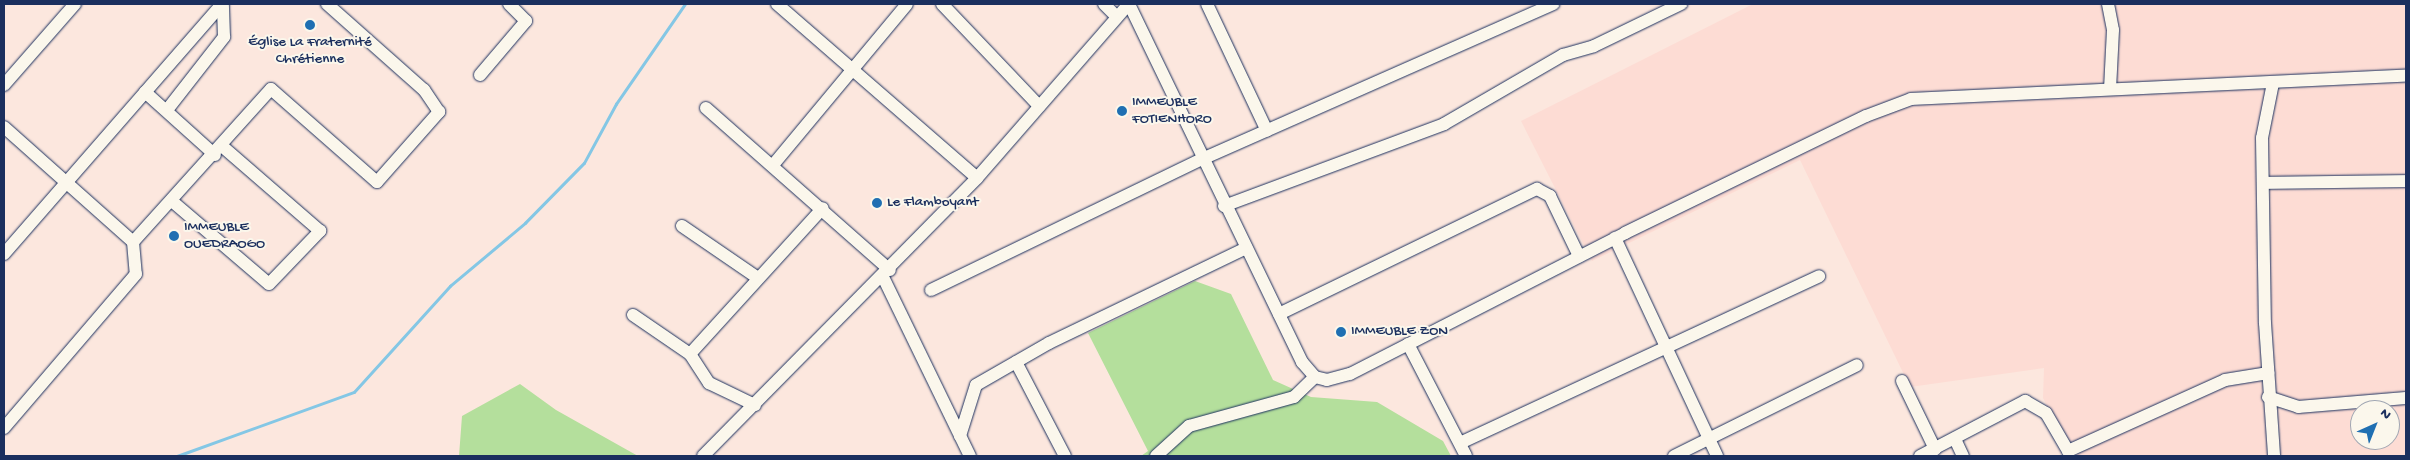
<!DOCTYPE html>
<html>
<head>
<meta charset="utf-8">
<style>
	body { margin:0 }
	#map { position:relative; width:2410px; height:460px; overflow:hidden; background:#fce7de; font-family:"Gochi Hand",sans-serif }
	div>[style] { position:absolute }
	.built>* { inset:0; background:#fddcd4 }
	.green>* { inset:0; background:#b4df9c }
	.stream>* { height:2.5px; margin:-1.25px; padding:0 1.25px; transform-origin:1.25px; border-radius:1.25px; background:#84c7e5 }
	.roads { filter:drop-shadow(0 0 1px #1b2f5e) drop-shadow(0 0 1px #1b2f5e) }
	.minor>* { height:12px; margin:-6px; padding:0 6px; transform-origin:6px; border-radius:6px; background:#fbf7ec }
	.dots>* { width:14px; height:14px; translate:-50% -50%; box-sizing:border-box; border:2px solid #fbf7ec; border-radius:50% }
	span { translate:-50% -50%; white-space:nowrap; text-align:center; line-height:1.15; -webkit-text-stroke:4px #fbf7ec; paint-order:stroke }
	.poi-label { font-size:15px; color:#1b2f5e }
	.left { translate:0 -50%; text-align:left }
	.frame { position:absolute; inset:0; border:5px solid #1b2f5e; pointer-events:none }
	.north { position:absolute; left:2350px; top:400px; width:50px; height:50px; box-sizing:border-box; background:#fbf7ec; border:1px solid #a1a7b3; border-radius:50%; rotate:44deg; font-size:14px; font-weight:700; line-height:20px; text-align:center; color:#1b2f5e }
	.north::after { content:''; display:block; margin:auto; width:18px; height:22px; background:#1f6fb2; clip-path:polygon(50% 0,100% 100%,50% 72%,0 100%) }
</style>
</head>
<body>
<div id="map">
	<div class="built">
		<div style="clip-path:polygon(evenodd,1753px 4px,2406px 4px,2406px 456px,2073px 456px,2043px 398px,2044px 368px,1910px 387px,1800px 160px,1592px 261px,1521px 121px,1753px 4px,2360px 410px,2390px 410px,2390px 440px,2360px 440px,2360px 410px)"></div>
	</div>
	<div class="green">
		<div style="clip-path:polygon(1195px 281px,1231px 294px,1273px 380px,1311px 397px,1377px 402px,1443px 441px,1451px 456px,1141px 456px,1148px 451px,1088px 333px)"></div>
		<div style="clip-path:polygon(520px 384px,556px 410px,638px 456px,459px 456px,462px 416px)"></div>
	</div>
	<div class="stream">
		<div style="left:177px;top:456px;width:188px;rotate:-19.9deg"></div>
		<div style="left:354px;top:392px;width:143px;rotate:-47.8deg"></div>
		<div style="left:450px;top:286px;width:98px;rotate:-40deg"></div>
		<div style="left:525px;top:223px;width:84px;rotate:-45.5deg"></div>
		<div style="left:584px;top:163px;width:67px;rotate:-61.5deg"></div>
		<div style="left:616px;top:104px;width:121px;rotate:-55.4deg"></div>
	</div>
	<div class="roads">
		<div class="minor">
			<div style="left:777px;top:4px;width:265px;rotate:41deg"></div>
			<div style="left:942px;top:4px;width:141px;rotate:46.4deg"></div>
			<div style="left:1104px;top:4px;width:18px;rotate:45deg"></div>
			<div style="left:1129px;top:4px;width:398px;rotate:64.2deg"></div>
			<div style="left:1302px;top:362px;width:20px;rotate:49deg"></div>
			<div style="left:1315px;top:377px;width:12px;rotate:14deg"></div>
			<div style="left:1327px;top:380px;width:24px;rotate:-15deg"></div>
			<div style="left:1350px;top:374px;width:309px;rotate:-27.1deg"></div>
			<div style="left:1625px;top:233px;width:268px;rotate:-25.9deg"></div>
			<div style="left:1866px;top:116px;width:48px;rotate:-20.7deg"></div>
			<div style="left:1911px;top:99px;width:496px;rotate:-2.7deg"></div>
			<div style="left:1207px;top:4px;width:140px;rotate:64.7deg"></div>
			<div style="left:2108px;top:4px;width:26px;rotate:79deg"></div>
			<div style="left:2113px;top:30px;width:59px;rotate:92.9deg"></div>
			<div style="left:480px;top:75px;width:71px;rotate:-49.6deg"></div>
			<div style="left:526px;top:21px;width:24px;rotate:-135deg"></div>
			<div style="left:2273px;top:83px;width:56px;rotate:101.3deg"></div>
			<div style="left:2262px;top:138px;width:185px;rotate:89.1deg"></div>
			<div style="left:2265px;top:323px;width:133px;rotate:86.1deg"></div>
			<div style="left:4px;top:85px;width:108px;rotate:-48.8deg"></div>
			<div style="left:145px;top:92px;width:94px;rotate:42deg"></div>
			<div style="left:706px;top:108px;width:245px;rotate:41.4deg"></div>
			<div style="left:167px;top:110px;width:93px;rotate:-52deg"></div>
			<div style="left:224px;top:37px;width:33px;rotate:-92deg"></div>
			<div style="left:4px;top:127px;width:173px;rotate:41.7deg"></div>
			<div style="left:133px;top:242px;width:32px;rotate:85deg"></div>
			<div style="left:136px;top:274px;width:203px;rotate:130.6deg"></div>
			<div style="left:773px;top:165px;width:209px;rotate:-50.2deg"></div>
			<div style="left:2263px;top:183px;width:143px;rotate:-0.8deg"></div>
			<div style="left:173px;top:202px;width:126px;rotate:40.5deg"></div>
			<div style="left:269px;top:284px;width:74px;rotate:-46.1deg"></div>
			<div style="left:320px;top:231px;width:130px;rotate:-139.1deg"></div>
			<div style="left:1224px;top:206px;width:235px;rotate:-20.4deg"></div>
			<div style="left:1444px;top:124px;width:138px;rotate:-30.1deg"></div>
			<div style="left:1563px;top:55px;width:32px;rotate:-16deg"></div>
			<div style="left:1594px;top:46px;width:97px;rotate:-25.8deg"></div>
			<div style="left:682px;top:226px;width:92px;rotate:34.4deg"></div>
			<div style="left:1615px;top:238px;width:241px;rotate:64.9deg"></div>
			<div style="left:133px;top:242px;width:206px;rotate:-48deg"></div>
			<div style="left:271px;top:89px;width:141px;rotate:41.3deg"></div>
			<div style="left:377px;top:182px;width:94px;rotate:-48.5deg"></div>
			<div style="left:439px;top:112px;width:27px;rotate:-124deg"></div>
			<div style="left:424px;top:90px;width:130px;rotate:-138.4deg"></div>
			<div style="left:4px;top:254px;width:332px;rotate:-48.9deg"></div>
			<div style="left:883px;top:277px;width:199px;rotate:64.1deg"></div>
			<div style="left:931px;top:290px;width:301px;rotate:-25.8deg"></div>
			<div style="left:1202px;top:159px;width:384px;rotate:-23.8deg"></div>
			<div style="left:1279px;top:314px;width:287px;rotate:-25.9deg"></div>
			<div style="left:1537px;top:189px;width:15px;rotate:28deg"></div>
			<div style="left:1550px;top:196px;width:67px;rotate:64.2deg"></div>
			<div style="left:633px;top:315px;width:69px;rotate:34.4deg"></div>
			<div style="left:690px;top:354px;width:35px;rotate:57deg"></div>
			<div style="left:709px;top:383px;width:51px;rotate:25.6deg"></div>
			<div style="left:1408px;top:344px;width:126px;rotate:62.6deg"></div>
			<div style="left:690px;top:354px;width:197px;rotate:-47.7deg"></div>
			<div style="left:1016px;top:362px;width:106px;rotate:62.5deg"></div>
			<div style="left:1902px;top:381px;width:76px;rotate:64.1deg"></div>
			<div style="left:2268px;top:397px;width:32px;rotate:18deg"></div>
			<div style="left:2298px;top:407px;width:108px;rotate:-4.8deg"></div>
			<div style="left:960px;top:436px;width:53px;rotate:-72.6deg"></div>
			<div style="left:976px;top:385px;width:84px;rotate:-29.9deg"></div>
			<div style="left:1049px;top:343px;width:219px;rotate:-25.7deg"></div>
			<div style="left:1955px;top:439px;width:19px;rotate:65deg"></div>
			<div style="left:1460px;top:443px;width:396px;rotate:-24.9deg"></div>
			<div style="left:703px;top:456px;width:390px;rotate:-45.4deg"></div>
			<div style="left:977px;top:178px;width:231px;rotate:-48.9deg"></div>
			<div style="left:1156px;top:456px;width:45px;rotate:-42.3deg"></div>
			<div style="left:1189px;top:426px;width:109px;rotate:-15.4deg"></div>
			<div style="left:1294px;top:397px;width:29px;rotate:-44deg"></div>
			<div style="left:1674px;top:456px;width:204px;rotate:-26.4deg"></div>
			<div style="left:1920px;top:456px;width:119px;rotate:-27.6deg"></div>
			<div style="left:2025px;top:401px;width:24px;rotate:30deg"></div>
			<div style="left:2046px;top:413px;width:44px;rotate:59.9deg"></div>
			<div style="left:2068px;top:451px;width:172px;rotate:-24.3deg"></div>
			<div style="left:2225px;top:380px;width:44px;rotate:-9.2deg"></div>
		</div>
	</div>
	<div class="dots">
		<div style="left:310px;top:25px;background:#1f6fb2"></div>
		<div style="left:1122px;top:111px;background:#1f6fb2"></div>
		<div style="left:877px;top:203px;background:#1f6fb2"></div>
		<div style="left:174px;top:236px;background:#1f6fb2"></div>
		<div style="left:1341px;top:332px;background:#1f6fb2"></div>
	</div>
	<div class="poi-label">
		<span style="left:310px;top:51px">Église La Fraternité<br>Chrétienne</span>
		<span class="left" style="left:1132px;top:111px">IMMEUBLE<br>FOTIENHORO</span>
		<span class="left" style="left:887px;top:203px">Le Flamboyant</span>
		<span class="left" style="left:184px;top:236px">IMMEUBLE<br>OUEDRAOGO</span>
		<span class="left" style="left:1351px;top:332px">IMMEUBLE ZON</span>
	</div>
	<div class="frame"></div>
	<div class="north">N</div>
</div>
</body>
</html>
